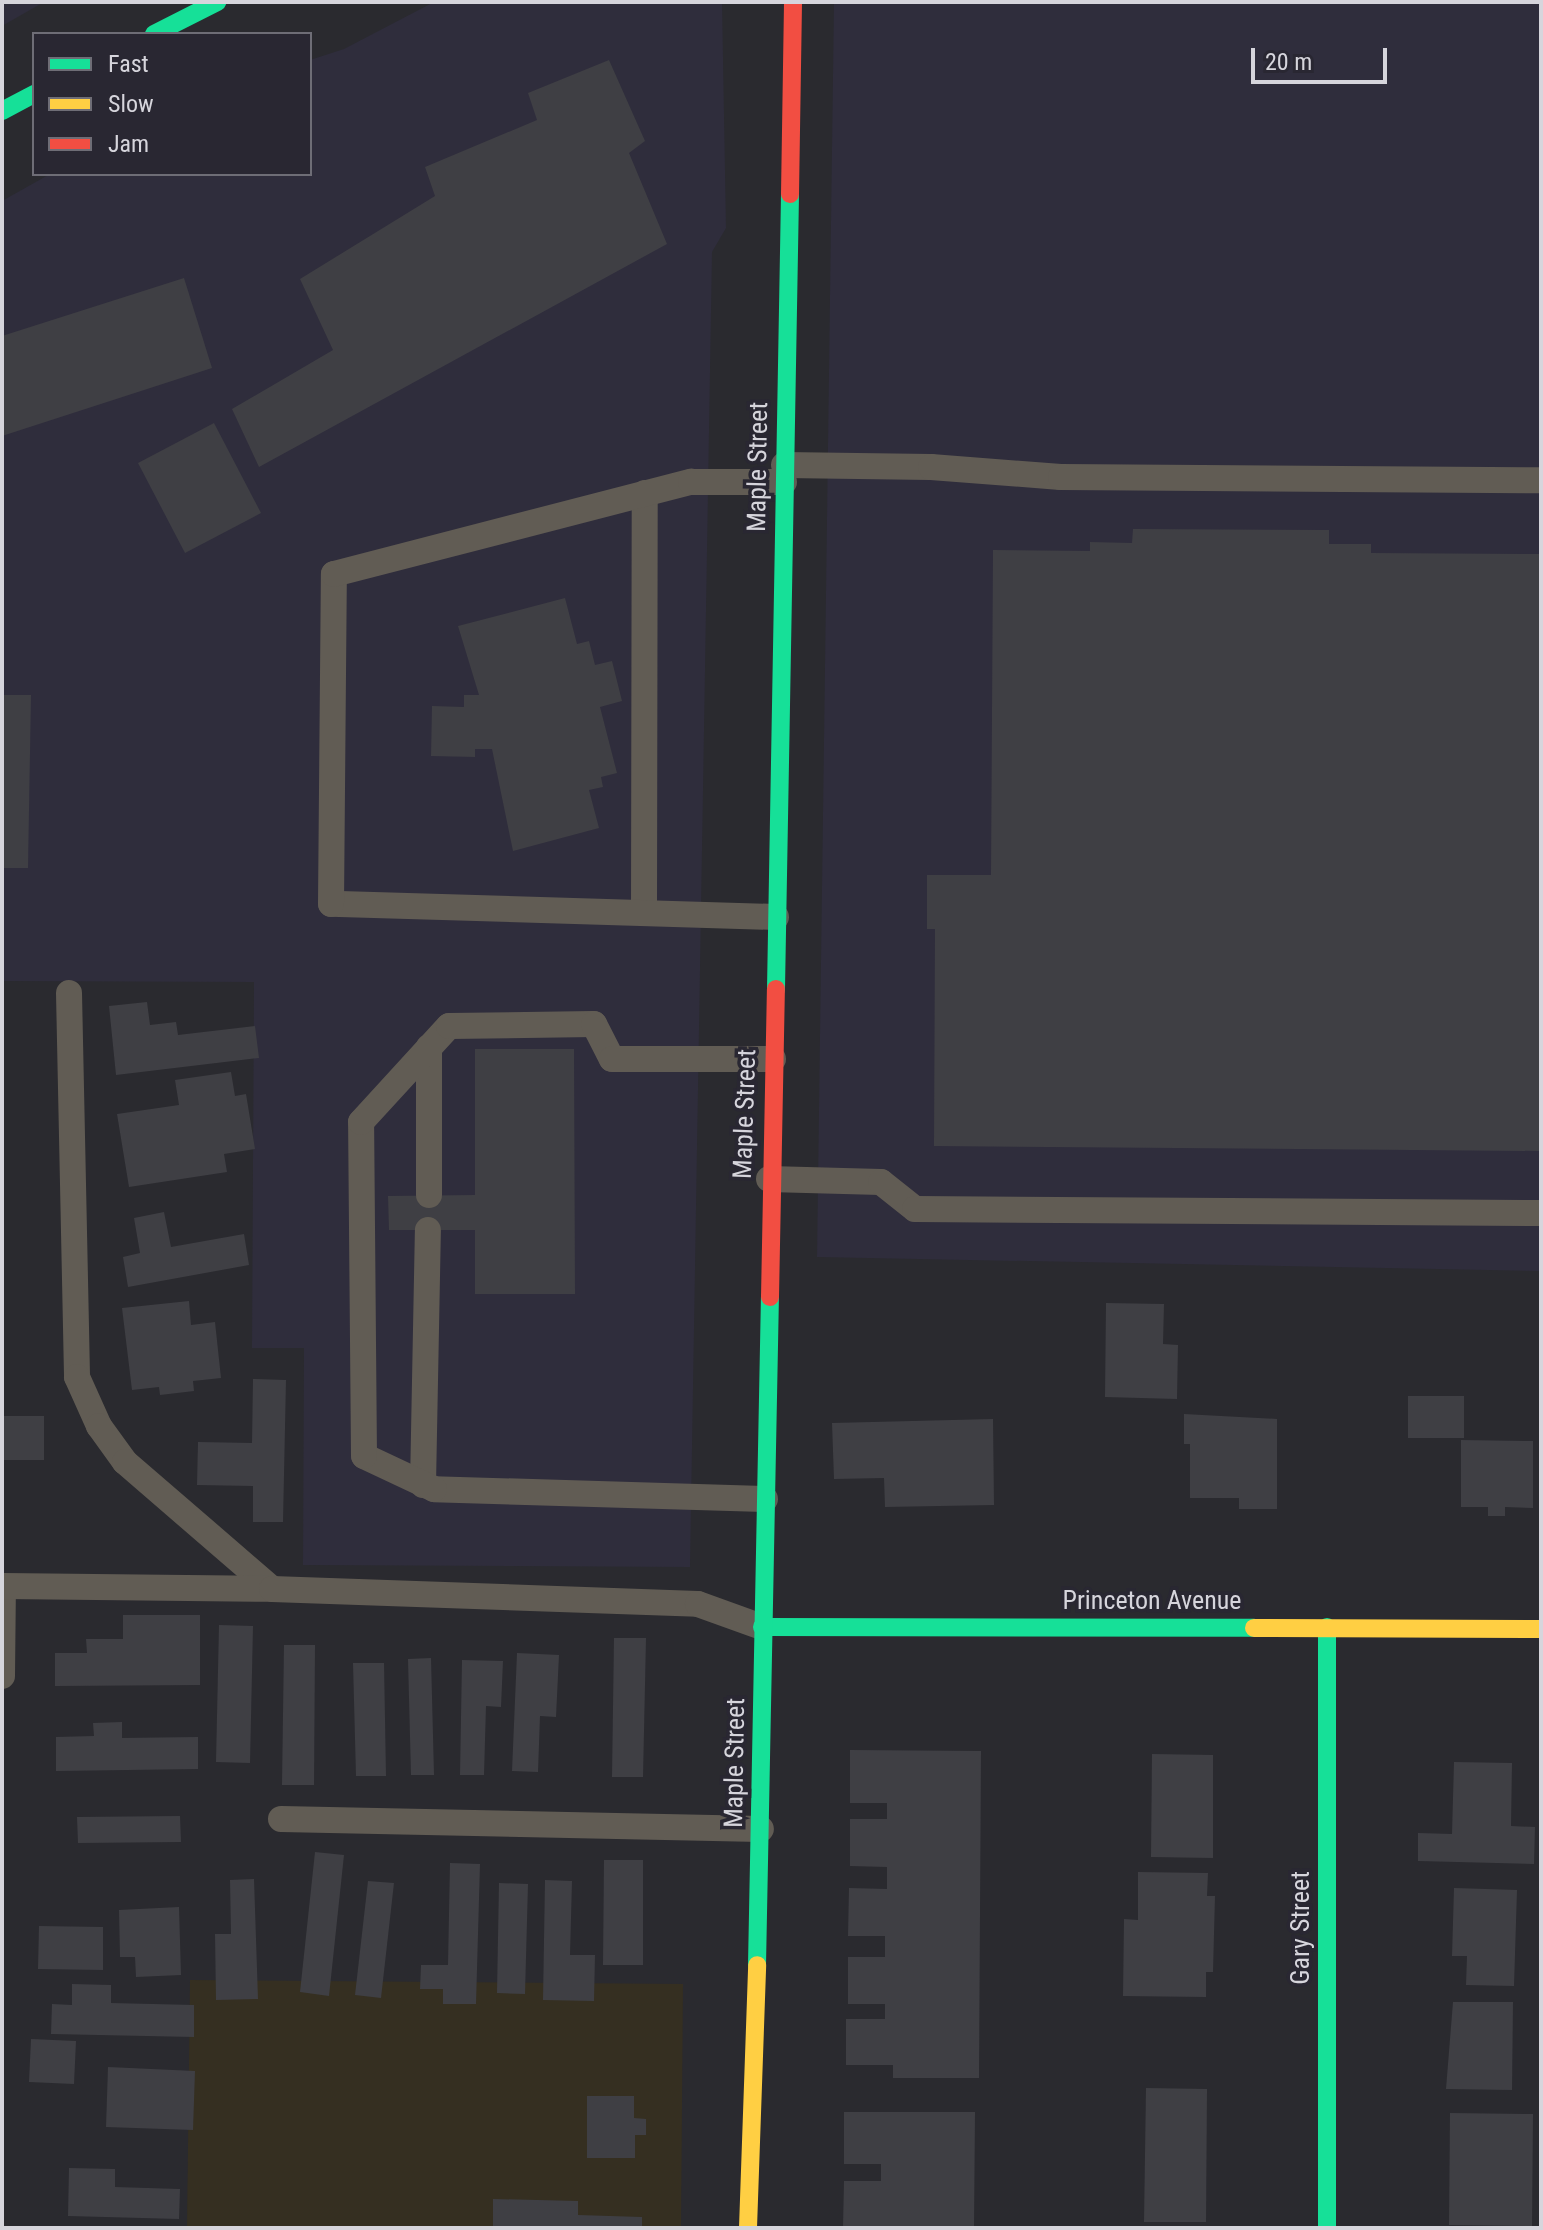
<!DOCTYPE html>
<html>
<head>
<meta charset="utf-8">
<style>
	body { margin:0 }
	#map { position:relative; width:1543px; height:2230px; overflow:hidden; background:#2a2a2f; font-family:"Roboto Condensed",sans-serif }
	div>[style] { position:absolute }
	.built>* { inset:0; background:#2f2d3c }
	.industrial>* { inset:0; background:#352f21 }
	.building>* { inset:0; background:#3f3f44 }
	.lane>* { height:26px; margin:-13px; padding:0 13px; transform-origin:13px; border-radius:13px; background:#615c54 }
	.fast>* { height:18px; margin:-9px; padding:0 9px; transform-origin:9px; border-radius:9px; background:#16e098 }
	.slow>* { height:18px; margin:-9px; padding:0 9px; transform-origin:9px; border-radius:9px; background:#ffcf43 }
	.jam>* { height:18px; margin:-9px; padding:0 9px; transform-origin:9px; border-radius:9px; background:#f24e42 }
	span { translate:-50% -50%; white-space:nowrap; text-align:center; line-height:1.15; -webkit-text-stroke:7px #292732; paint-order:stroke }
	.street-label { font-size:26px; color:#d6d5dc }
	.frame { position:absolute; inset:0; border:4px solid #d6d5dc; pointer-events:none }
	.legend { position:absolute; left:32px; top:32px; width:280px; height:144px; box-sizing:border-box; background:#292732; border:2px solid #6e6d76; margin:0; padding:10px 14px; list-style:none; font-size:24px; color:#d6d5dc }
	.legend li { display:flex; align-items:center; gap:16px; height:40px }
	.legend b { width:40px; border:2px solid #6e6d76 }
	.scale { position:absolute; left:1251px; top:48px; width:136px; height:36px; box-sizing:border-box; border:4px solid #d6d5dc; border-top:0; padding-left:10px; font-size:24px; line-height:28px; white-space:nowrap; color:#d6d5dc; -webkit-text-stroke:6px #292732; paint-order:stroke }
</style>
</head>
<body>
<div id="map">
	<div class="built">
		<div style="clip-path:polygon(2px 2px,44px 2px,2px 26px)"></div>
		<div style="clip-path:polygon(434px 2px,722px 2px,726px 228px,712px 252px,690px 1567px,303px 1565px,304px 1348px,252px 1348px,254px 982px,2px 981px,2px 201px,50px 174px,310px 174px,310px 60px,344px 49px)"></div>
		<div style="clip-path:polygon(834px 2px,1541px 2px,1541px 1271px,817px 1257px)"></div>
	</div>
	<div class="industrial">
		<div style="clip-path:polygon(190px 1980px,683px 1984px,681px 2228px,187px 2228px)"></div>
	</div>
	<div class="building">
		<div style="clip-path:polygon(609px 60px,645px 141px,629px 153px,667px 244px,259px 467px,232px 409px,333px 350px,300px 279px,435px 196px,425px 167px,537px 120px,528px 93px)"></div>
		<div style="clip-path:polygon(184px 278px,212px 368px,2px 436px,2px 336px)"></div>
		<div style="clip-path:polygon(214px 423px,261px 513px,185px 553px,138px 463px)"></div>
		<div style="clip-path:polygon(1133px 529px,1329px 530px,1329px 544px,1371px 544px,1371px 553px,1541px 554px,1541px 1151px,934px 1146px,935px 929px,927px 929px,927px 875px,991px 875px,993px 550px,1090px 551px,1090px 542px,1132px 543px)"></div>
		<div style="clip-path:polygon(565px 598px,577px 644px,589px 641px,595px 665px,612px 661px,622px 701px,600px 707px,617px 773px,601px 777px,603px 787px,589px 790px,599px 828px,513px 851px,492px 749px,475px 749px,475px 757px,431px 756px,432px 706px,464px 707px,464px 695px,479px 695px,458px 626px)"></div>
		<div style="clip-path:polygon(2px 695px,31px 695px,28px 868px,2px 868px)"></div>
		<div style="clip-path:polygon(147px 1002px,150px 1025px,176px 1022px,178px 1035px,255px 1026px,259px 1058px,116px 1075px,109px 1006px)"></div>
		<div style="clip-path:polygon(475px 1049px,574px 1049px,575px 1294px,475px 1294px,475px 1230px,389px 1230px,388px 1196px,475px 1195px)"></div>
		<div style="clip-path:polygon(231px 1072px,235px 1096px,246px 1094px,255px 1149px,224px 1154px,227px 1172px,129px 1187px,117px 1114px,179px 1105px,175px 1080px)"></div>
		<div style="clip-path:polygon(164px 1212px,171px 1247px,244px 1234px,249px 1265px,128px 1287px,123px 1257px,140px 1253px,134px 1218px)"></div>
		<div style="clip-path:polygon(189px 1301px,191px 1325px,215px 1322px,221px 1378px,193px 1381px,194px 1391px,160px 1395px,159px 1387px,132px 1390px,122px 1308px)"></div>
		<div style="clip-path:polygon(1106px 1303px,1164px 1304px,1163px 1344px,1178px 1345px,1177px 1399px,1105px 1397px)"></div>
		<div style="clip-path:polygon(253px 1379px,286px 1380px,283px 1522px,253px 1522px,253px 1486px,197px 1485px,198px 1442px,252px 1443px)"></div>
		<div style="clip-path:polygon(1408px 1396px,1464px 1396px,1464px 1438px,1408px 1438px)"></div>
		<div style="clip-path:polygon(1184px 1414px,1277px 1419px,1277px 1509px,1239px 1509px,1239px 1498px,1190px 1498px,1190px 1444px,1184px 1444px)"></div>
		<div style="clip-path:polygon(2px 1416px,44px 1416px,44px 1460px,2px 1460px)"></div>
		<div style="clip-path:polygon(993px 1419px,994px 1505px,885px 1507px,884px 1478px,834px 1479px,832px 1423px)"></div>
		<div style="clip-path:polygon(1461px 1440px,1533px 1441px,1533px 1508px,1505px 1507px,1505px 1516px,1488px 1516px,1488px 1507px,1461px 1507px)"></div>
		<div style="clip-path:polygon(123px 1615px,200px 1615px,200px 1685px,55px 1686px,55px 1653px,87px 1653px,86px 1639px,123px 1639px)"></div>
		<div style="clip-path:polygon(219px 1625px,253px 1626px,250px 1763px,216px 1762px)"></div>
		<div style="clip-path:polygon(614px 1638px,646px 1638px,643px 1777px,612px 1777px)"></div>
		<div style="clip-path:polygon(284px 1645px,315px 1645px,314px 1785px,282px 1785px)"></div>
		<div style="clip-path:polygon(517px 1653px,559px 1655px,556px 1717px,540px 1716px,538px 1772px,512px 1771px)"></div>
		<div style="clip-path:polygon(431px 1658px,434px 1775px,411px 1775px,408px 1659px)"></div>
		<div style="clip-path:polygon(462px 1660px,503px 1661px,501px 1707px,486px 1706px,484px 1775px,460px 1775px)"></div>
		<div style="clip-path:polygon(353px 1663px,384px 1663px,386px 1776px,356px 1776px)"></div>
		<div style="clip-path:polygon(122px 1722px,122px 1738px,198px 1737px,198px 1769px,56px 1771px,56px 1737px,94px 1736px,93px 1723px)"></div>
		<div style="clip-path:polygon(850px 1750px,981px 1751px,979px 2078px,893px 2078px,893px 2065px,846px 2065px,846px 2019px,885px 2019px,885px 2004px,848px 2004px,848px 1957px,885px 1957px,885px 1936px,848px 1936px,849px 1888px,887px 1889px,887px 1867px,850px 1866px,850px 1819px,887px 1819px,887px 1803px,850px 1803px)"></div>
		<div style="clip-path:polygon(1152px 1754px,1213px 1755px,1213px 1858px,1151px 1857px)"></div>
		<div style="clip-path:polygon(1454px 1762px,1512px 1763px,1511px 1826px,1535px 1827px,1534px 1864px,1418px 1861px,1418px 1833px,1452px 1834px)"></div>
		<div style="clip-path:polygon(180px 1816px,181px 1842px,78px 1843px,77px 1817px)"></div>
		<div style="clip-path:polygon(315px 1852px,344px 1855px,329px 1996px,300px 1992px)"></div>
		<div style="clip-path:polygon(604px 1860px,643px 1860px,643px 1965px,603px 1965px)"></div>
		<div style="clip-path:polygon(450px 1863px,480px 1864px,476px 2004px,443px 2004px,443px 1989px,420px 1989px,421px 1965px,448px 1965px)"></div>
		<div style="clip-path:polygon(1138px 1872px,1208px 1873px,1207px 1896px,1215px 1896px,1213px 1972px,1206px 1972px,1206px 1997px,1123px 1996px,1124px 1919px,1138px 1920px)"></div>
		<div style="clip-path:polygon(254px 1879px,258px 1999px,216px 2000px,215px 1934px,231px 1934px,230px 1880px)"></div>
		<div style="clip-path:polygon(545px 1880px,572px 1881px,570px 1955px,595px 1955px,594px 2001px,543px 2000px)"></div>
		<div style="clip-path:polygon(368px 1881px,394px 1883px,381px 1998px,355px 1995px)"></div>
		<div style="clip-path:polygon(499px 1883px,528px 1884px,525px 1994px,497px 1993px)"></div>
		<div style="clip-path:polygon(1454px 1888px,1517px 1890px,1514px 1986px,1466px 1985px,1467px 1956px,1452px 1956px)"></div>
		<div style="clip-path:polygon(179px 1907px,181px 1975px,136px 1977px,135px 1957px,120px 1957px,119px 1910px)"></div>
		<div style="clip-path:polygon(39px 1926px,103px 1927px,103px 1970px,38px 1969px)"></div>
		<div style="clip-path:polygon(72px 1984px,111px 1985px,111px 2003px,194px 2005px,194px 2037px,51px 2034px,52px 2004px,72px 2005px)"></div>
		<div style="clip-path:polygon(1453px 2002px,1513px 2002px,1512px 2090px,1446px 2089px)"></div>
		<div style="clip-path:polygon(31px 2039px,76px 2041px,74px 2084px,29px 2082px)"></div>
		<div style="clip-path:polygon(108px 2067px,195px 2071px,193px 2130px,106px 2127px)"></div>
		<div style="clip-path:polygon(1146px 2088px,1207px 2089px,1206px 2222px,1144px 2222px)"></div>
		<div style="clip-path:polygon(587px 2096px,634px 2096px,634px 2118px,646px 2119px,646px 2135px,635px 2135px,635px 2158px,587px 2158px)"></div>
		<div style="clip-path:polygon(844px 2112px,975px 2112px,974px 2228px,843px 2227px,844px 2181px,881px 2181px,881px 2164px,844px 2164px)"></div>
		<div style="clip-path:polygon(1450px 2113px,1533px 2114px,1532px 2226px,1449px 2225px)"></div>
		<div style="clip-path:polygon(69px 2168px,115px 2169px,115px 2187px,180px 2189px,179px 2219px,68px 2216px)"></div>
		<div style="clip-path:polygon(493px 2199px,578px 2201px,578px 2215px,642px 2217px,642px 2228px,493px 2228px)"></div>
	</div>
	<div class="lane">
		<div style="left:784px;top:465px;width:147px;rotate:0.8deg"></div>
		<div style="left:931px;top:467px;width:130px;rotate:4.4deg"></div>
		<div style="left:1061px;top:477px;width:480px;rotate:0.4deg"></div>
		<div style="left:644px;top:913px;width:420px;rotate:-89.9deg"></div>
		<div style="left:776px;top:917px;width:445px;rotate:-178.3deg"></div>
		<div style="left:331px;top:904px;width:330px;rotate:-89.5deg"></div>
		<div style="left:334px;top:574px;width:369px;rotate:-14.5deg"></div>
		<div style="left:691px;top:482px;width:93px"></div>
		<div style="left:69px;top:993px;width:384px;rotate:88.8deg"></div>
		<div style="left:77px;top:1377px;width:54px;rotate:65.8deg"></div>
		<div style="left:99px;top:1426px;width:44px;rotate:54.2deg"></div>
		<div style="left:125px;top:1462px;width:194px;rotate:40.8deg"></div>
		<div style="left:429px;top:1047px;width:148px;rotate:90deg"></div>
		<div style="left:769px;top:1179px;width:112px;rotate:1.5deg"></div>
		<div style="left:881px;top:1182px;width:43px;rotate:38.5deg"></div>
		<div style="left:915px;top:1209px;width:626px;rotate:0.37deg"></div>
		<div style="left:423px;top:1485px;width:255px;rotate:-88.9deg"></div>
		<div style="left:765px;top:1499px;width:331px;rotate:-178.3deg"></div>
		<div style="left:434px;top:1489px;width:77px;rotate:-154.8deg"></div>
		<div style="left:364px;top:1456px;width:334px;rotate:-90.5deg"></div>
		<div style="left:361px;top:1122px;width:130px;rotate:-47.5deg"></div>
		<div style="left:449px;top:1026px;width:145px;rotate:-0.8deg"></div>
		<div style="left:594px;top:1024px;width:39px;rotate:63deg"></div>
		<div style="left:612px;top:1059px;width:161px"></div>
		<div style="left:2px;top:1676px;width:90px;rotate:-89.4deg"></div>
		<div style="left:3px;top:1586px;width:269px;rotate:0.6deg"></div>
		<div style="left:272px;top:1589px;width:426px;rotate:2deg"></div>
		<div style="left:698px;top:1604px;width:68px;rotate:19.8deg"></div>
		<div style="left:281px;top:1819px;width:480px;rotate:1.2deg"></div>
	</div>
	<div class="fast">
		<div style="left:154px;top:34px;width:71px;rotate:-26.9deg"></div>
		<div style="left:2px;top:111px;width:36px;rotate:-28deg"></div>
		<div style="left:776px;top:989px;width:795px;rotate:-88.99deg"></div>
		<div style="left:762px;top:1627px;width:492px;rotate:0.1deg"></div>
		<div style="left:1327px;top:1627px;width:601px;rotate:90deg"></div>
		<div style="left:757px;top:1965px;width:668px;rotate:-88.89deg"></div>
	</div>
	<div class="slow">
		<div style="left:1254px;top:1628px;width:287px;rotate:0.2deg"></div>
		<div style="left:748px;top:2228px;width:263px;rotate:-88deg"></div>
	</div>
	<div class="jam">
		<div style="left:790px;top:194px;width:192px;rotate:-89.1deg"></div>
		<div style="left:770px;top:1297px;width:308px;rotate:-88.9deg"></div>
	</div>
	<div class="street-label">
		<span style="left:758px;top:467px;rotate:-89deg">Maple Street</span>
		<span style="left:745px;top:1114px;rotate:-88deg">Maple Street</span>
		<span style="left:1152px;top:1601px">Princeton Avenue</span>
		<span style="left:735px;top:1763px;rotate:-89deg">Maple Street</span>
		<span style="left:1301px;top:1928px;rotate:-90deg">Gary Street</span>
	</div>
	<div class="frame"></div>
	<ul class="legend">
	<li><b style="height:10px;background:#16e098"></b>Fast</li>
	<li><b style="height:10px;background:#ffcf43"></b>Slow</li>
	<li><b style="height:10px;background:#f24e42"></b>Jam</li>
	</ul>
	<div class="scale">20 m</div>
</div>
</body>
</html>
